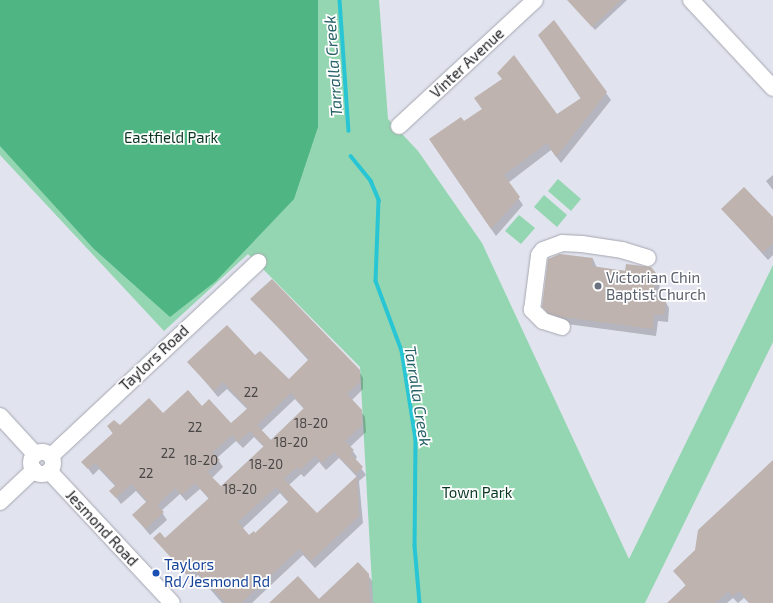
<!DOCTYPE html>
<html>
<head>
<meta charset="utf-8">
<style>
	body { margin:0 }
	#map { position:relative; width:773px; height:603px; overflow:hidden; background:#e1e3ee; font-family:"Exo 2",sans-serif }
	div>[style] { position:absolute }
	.green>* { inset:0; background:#94d6b1 }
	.forest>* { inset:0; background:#4fb582 }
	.shadow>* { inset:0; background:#0003 }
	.stream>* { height:3.5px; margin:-1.75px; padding:0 1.75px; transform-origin:1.75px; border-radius:1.75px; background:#28c6d4 }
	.building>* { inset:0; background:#beb3ae }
	.roads { filter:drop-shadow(0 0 1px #a4a6b0) drop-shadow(0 0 1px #a4a6b0) }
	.minor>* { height:16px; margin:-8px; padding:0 8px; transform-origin:8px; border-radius:8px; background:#fff }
	.minor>.ring { margin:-8px; padding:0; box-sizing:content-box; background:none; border:16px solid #fff; border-radius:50% }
	.dots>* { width:11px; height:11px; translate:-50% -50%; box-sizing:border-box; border:2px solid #fff; border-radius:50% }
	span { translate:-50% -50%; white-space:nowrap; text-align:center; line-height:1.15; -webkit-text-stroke:3.5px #fff; paint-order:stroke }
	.number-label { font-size:13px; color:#484647 }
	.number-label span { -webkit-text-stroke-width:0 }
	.street-label { font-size:15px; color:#212125 }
	.park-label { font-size:15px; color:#0a3722 }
	.worship-label { font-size:15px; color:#5b616d }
	.left { translate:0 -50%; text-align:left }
	.transit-label { font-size:15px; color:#164399 }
	.water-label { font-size:16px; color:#266167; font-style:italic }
</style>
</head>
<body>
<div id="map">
	<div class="green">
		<div style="clip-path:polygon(0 0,379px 0,388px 119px,418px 151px,482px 243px,629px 559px,773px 265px,773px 342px,645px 603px,373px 603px,360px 367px,248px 254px,164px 331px,0 155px)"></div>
		<div style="clip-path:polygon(558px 179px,581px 199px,571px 211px,548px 191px)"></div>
		<div style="clip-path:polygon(544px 195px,567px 215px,557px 227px,534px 207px)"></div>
		<div style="clip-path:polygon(519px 215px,535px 228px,521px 244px,505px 231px)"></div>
	</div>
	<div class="forest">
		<div style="clip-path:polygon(0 0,318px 0,318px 127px,294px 199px,216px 281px,170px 317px,94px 249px,0 146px)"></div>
	</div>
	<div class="shadow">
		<div style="clip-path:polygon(568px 0,627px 0,595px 30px)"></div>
		<div style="clip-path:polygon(554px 21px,611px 100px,561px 163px,551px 150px,508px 183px,523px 205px,496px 236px,434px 146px,483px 110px,475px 98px,557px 115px,581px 99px,539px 36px)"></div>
		<div style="clip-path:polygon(773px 175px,773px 190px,766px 181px)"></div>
		<div style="clip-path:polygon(722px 209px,773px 219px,773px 255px,768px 260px)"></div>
		<div style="clip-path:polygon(593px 259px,597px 268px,655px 274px,660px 282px,658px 300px,665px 301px,669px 308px,668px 322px,658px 321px,656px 336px,567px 324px,548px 314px,543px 306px)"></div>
		<div style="clip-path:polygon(evenodd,252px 299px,359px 371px,363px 378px,363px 389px,352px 400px,365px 417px,366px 432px,350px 447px,357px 457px,355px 460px,366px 475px,359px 481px,363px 523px,315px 568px,303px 555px,252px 603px,222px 603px,198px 575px,192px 581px,154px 538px,165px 540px,209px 499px,200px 489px,186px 501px,180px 494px,161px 511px,167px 520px,150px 535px,134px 516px,147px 503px,136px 491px,121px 504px,111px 491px,116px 487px,99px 469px,93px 475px,83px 462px,113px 434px,108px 426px,119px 427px,202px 407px,231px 425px,247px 409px,227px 389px,218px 397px,189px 362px,255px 357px,289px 381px,309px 361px,252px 299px,295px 399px,304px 409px,270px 441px,261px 431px,295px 399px,252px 299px,254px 437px,264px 447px,221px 488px,212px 478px,223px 467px,217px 458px,236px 441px,243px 448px,254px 437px,252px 299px,339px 458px,357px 477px,317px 515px,289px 485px,301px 474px,304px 477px,319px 462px,326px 470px,339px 458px,252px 299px,280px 493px,289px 503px,255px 535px,249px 536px,242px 529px,280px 493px)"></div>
		<div style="clip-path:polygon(773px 462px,773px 603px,749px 603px,744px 598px,738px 603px,733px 598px,727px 603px,669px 603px,686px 586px,675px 571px,696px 550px)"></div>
		<div style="clip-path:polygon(368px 575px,372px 581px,373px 603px,271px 603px,319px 600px)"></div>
	</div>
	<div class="stream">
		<div style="left:340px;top:0;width:131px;rotate:86.1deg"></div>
		<div style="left:351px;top:156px;width:32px;rotate:51deg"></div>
		<div style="left:371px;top:181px;width:21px;rotate:67deg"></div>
		<div style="left:379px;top:200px;width:81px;rotate:92.1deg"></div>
		<div style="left:376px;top:281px;width:75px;rotate:69.6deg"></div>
		<div style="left:402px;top:351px;width:89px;rotate:81deg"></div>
		<div style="left:416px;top:439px;width:107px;rotate:90.5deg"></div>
		<div style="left:415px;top:546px;width:57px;rotate:85deg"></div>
	</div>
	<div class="building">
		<div style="clip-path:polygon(567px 0,621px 0,592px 27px)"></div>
		<div style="clip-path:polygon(554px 20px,607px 92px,556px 157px,547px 143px,504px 175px,520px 197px,491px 229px,429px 139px,461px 117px,464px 121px,482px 109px,474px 98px,502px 79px,497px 73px,514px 55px,557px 114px,581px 98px,538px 35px)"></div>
		<div style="clip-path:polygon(744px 187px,773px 217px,773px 243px,763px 253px,721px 209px)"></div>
		<div style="clip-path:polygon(560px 254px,593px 258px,592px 266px,625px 271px,626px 264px,651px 267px,656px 273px,654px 299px,666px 300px,664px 315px,654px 314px,653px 329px,562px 317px,548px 313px,542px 307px,548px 259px)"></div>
		<div style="clip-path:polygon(evenodd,272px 279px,360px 370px,360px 382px,347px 394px,362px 410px,362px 425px,345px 441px,354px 450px,350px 453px,363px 467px,356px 474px,334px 452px,322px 463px,315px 456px,300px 470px,297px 467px,284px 479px,317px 513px,357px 476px,359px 516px,311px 561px,299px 549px,241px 603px,226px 603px,194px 569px,187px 575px,153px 538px,160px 532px,165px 538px,209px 498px,195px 483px,182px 495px,175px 488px,157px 505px,164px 512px,146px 529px,132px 515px,147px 501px,131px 484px,116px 498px,109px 491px,116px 485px,95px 463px,88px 469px,81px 462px,113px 433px,107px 426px,114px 420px,120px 425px,149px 398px,163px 413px,188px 390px,202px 406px,209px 399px,231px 423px,248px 408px,223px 382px,214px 391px,187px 362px,227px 325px,255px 355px,260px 351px,289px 379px,309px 359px,250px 299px,272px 279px,291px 393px,304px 408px,271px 440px,257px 425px,291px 393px,272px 279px,250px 431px,264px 446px,221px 486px,207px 472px,220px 460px,213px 452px,232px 435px,238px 442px,250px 431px,272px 279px,276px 487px,289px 501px,255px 533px,254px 531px,249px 535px,238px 522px,276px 487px)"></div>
		<div style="clip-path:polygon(773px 460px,773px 603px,750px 603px,739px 591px,733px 596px,728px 591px,715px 603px,667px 603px,686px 585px,673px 571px,695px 550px,698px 530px)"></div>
		<div style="clip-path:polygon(358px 562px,369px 574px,370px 603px,269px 603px,298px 576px,319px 599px)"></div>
	</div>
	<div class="roads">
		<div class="minor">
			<div style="left:691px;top:0;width:120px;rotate:47deg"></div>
			<div style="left:399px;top:126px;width:185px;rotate:-42.8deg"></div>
			<div style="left:562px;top:327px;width:20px;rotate:-162deg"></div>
			<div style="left:543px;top:321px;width:16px;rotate:-135deg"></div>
			<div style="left:532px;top:310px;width:55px;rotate:-82.7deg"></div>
			<div style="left:539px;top:255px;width:6px;rotate:-51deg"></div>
			<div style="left:543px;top:250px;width:20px;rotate:-20deg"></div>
			<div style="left:562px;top:243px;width:20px;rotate:3deg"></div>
			<div style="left:582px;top:244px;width:40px;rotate:8.5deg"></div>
			<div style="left:622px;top:250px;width:27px;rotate:17deg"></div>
			<div style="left:0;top:416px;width:52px;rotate:47.4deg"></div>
			<div class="ring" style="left:31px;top:452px;width:6px;height:6px"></div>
			<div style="left:51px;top:456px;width:284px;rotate:-43.1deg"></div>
			<div style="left:49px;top:471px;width:180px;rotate:47deg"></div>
			<div style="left:0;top:502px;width:47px;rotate:-43.3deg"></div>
		</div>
	</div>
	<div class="dots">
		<div style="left:598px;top:286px;background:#6b7280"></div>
		<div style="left:156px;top:573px;background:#1a4fb4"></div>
	</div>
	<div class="number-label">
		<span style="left:251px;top:392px">22</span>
		<span style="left:311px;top:423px">18-20</span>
		<span style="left:195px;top:427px">22</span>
		<span style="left:291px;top:442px">18-20</span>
		<span style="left:168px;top:453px">22</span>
		<span style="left:201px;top:460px">18-20</span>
		<span style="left:266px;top:464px">18-20</span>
		<span style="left:146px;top:473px">22</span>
		<span style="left:240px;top:489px">18-20</span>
	</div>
	<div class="street-label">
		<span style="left:467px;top:63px;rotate:-43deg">Vinter Avenue</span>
		<span style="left:154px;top:358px;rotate:-43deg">Taylors Road</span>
		<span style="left:102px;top:528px;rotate:47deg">Jesmond Road</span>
	</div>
	<div class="park-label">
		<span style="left:171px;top:138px">Eastfield Park</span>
		<span style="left:477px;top:493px">Town Park</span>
	</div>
	<div class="worship-label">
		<span class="left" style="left:606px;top:286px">Victorian Chin<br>Baptist Church</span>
	</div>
	<div class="transit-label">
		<span class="left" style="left:164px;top:573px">Taylors<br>Rd/Jesmond Rd</span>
	</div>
	<div class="water-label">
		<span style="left:333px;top:66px;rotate:-94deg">Tarralla Creek</span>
		<span style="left:418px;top:396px;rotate:81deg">Tarralla Creek</span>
	</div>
</div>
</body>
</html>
